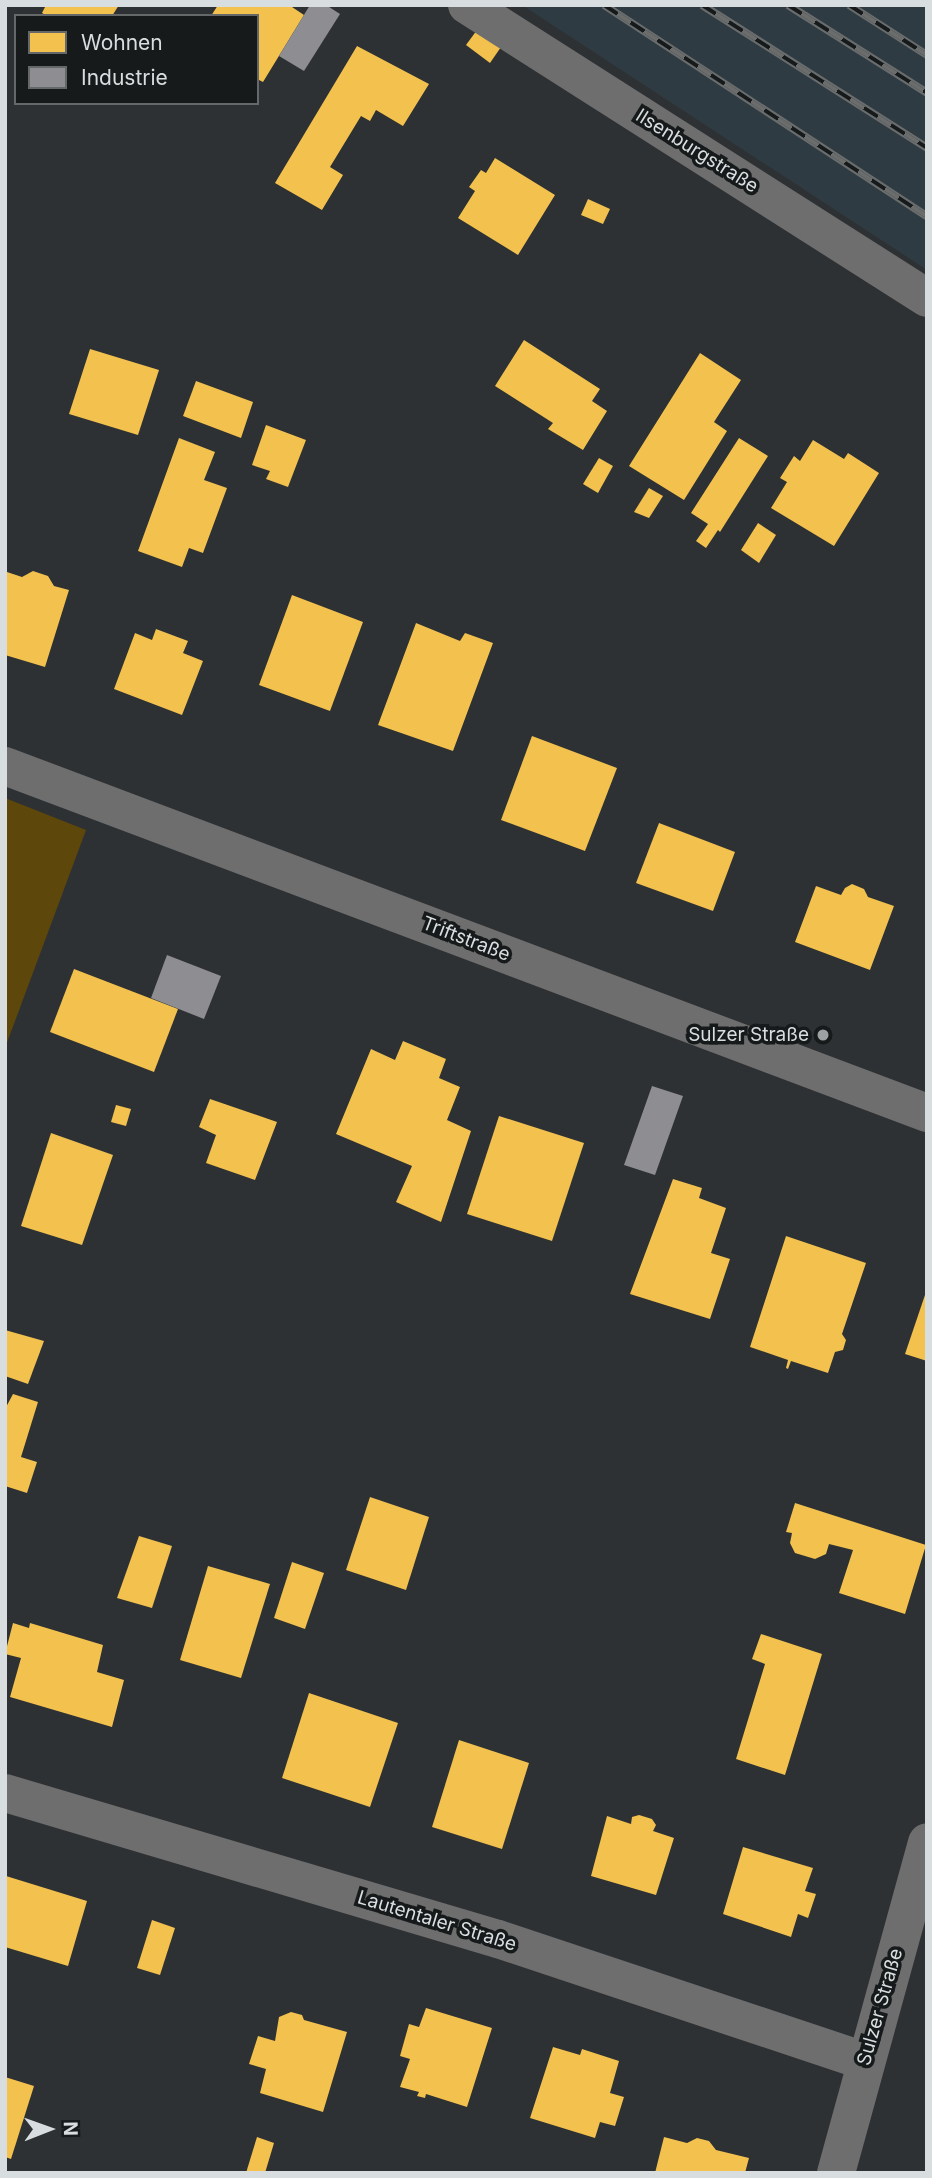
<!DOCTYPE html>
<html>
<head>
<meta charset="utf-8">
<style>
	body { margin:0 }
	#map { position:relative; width:932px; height:2178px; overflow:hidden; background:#2e3133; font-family:Inter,sans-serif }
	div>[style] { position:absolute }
	.built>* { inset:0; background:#2f3b42 }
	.green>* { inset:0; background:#5e470a }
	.homes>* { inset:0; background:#f2c14e }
	.industry>* { inset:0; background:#8d8d92 }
	.minor>* { height:38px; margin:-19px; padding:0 19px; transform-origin:19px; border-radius:19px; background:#6e6e6e }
	.rail>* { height:8px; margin-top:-4px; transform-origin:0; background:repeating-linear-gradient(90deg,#161a1b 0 16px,#6b6d6d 0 32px); box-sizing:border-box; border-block:2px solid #6b6d6d }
	.dots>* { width:19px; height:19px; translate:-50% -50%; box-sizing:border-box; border:4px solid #161a1b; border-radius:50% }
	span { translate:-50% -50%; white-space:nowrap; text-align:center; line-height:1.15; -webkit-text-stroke:7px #161a1b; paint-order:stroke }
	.street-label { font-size:19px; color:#d8dddf }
	.poi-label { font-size:19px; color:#d8dddf }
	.right { translate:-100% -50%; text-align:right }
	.frame { position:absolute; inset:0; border:7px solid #d8dddf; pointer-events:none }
	.legend { position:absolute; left:14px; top:14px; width:245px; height:91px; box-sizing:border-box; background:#161a1b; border:2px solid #646869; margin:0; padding:9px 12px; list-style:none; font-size:21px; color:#d8dddf }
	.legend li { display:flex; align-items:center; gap:14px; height:35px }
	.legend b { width:35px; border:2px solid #646869 }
	.north { position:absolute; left:14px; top:2094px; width:70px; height:70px; -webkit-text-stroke:5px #161a1b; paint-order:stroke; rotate:89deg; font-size:19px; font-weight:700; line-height:28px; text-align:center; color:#d8dddf }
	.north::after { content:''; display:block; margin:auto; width:24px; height:32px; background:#d8dddf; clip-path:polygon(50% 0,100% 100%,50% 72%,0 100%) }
</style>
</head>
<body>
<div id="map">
	<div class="built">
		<div style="clip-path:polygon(522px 5px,927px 5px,927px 270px,528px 9px)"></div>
	</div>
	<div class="green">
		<div style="clip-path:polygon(5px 798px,86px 830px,5px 1048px)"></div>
	</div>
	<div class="homes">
		<div style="clip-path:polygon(46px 5px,119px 5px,112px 16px,47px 16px,42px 13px)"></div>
		<div style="clip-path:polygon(218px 5px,289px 5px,304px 15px,263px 82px,257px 79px,257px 16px,211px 16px)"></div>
		<div style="clip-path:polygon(477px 30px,501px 47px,490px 63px,466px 45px)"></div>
		<div style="clip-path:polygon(357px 46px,429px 84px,403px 126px,376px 110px,370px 121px,361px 116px,330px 167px,343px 175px,322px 210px,275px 183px)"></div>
		<div style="clip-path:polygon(495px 158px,555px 195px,518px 255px,458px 218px,475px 191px,469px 187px,481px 170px,486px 173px)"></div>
		<div style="clip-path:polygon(588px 199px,610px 209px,603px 224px,581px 215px)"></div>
		<div style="clip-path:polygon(524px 340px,600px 389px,592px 401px,607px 411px,583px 450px,548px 429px,553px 423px,495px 386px)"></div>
		<div style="clip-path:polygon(90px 349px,159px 370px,138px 435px,69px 414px)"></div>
		<div style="clip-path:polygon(700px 353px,741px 380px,714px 422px,727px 431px,684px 500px,629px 466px)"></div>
		<div style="clip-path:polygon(196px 381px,253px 402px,241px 438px,183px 416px)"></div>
		<div style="clip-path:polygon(266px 425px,306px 440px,288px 487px,266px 479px,270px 471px,252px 465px)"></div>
		<div style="clip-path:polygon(179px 438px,215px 452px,204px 480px,227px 488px,203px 553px,189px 548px,182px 567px,138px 551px)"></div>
		<div style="clip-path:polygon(739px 438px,768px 456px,720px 532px,718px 530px,706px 548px,696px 541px,708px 524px,691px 513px)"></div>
		<div style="clip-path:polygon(813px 440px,844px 459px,848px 453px,879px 473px,834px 546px,771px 508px,787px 482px,780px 478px,794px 456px,800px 461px)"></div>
		<div style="clip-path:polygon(599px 458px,613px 466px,598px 493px,583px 484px)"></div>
		<div style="clip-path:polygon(649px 488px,663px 496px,649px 518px,634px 512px)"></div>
		<div style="clip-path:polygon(758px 523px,776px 535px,759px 563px,741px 550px)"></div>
		<div style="clip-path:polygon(33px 571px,48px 576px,54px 586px,69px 590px,45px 667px,5px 655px,7px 572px,22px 577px)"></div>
		<div style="clip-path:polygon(292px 595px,363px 622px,330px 711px,259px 685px)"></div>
		<div style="clip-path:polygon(416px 623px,460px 641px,465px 633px,493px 643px,453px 751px,378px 725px)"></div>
		<div style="clip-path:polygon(156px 629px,188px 641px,183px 653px,203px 661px,182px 715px,114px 689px,135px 633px,152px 640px)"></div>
		<div style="clip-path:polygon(532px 736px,617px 768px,585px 851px,501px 820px)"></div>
		<div style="clip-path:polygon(659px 823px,735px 852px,713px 911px,636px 883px)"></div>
		<div style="clip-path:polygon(852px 884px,864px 889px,868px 897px,894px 906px,870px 970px,795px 942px,816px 886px,841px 895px,845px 888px)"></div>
		<div style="clip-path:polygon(74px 969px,178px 1009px,154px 1072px,50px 1032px)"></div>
		<div style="clip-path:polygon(403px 1041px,446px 1059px,439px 1078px,460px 1087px,447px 1120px,471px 1131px,441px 1222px,396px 1202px,412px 1166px,336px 1134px,371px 1049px,395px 1060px)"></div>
		<div style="clip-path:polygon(210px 1099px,277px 1122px,255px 1180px,206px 1163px,216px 1135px,199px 1127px)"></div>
		<div style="clip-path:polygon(116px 1105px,131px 1109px,126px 1126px,111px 1122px)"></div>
		<div style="clip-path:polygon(499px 1116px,584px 1143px,552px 1241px,467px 1214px)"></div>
		<div style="clip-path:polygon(51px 1133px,113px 1155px,82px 1245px,21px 1226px)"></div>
		<div style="clip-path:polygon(673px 1179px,702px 1188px,699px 1198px,726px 1208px,711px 1253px,730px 1259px,710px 1319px,630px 1294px)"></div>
		<div style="clip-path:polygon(786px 1236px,866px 1263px,842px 1334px,846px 1340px,843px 1350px,835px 1352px,828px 1373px,791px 1361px,788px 1369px,786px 1368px,788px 1360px,750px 1347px)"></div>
		<div style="clip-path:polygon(926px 1292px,927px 1292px,927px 1361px,905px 1354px)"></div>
		<div style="clip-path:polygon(5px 1330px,44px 1341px,28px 1384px,5px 1376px)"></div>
		<div style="clip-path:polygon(13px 1394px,38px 1402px,21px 1457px,37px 1462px,27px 1493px,5px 1486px,5px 1409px)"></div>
		<div style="clip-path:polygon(370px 1497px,429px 1517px,406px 1590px,346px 1570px)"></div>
		<div style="clip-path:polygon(795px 1503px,926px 1545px,905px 1614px,839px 1593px,853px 1550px,829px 1544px,826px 1554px,815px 1559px,795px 1553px,790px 1543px,792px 1533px,786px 1532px)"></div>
		<div style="clip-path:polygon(139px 1536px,172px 1546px,152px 1608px,117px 1598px)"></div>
		<div style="clip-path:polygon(292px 1562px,324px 1573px,305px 1629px,274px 1618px)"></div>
		<div style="clip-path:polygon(208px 1566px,270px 1584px,241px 1678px,180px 1660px)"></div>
		<div style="clip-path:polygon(13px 1623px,29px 1628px,30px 1623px,103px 1645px,97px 1672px,124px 1680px,112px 1727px,10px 1697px,21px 1658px,5px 1654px)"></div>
		<div style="clip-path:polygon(761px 1634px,822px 1654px,785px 1775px,736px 1759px,765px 1664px,752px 1659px)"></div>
		<div style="clip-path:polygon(309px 1693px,398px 1723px,370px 1807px,282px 1778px)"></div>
		<div style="clip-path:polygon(459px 1740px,529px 1763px,502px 1849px,432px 1827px)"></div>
		<div style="clip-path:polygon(639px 1815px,652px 1819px,656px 1825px,653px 1831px,674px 1838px,656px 1895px,591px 1876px,607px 1816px,631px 1824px,632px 1817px)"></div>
		<div style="clip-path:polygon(743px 1847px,813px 1868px,805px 1891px,816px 1894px,808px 1918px,798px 1914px,791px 1937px,723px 1914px)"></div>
		<div style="clip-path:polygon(6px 1876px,87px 1901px,68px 1966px,5px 1947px)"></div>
		<div style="clip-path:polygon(152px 1920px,175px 1928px,160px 1975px,137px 1968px)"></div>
		<div style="clip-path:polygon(426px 2008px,492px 2028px,467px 2107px,426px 2094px,425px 2098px,417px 2096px,419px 2092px,400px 2087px,410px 2059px,400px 2056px,409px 2024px,419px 2027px)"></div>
		<div style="clip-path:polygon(291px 2012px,302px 2015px,304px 2020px,347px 2032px,323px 2112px,260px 2093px,266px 2069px,249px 2064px,258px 2036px,275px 2041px,279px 2017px)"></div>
		<div style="clip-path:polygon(553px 2047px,580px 2055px,582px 2049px,619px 2061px,610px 2093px,624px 2097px,615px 2126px,600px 2122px,595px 2138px,530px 2118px)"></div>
		<div style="clip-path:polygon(5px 2077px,34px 2086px,11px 2159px,5px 2157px)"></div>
		<div style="clip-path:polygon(257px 2137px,274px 2143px,265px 2173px,246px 2173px)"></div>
		<div style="clip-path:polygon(664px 2137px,687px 2143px,697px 2138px,709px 2141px,716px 2150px,749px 2158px,745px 2173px,655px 2173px)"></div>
	</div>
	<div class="industry">
		<div style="clip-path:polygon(310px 5px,326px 5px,340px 14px,304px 71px,279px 56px)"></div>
		<div style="clip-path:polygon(167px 955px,221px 976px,204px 1019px,151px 998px)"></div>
		<div style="clip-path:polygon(652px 1086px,683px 1096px,655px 1175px,624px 1165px)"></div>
	</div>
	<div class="minor">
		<div style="left:467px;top:5px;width:545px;rotate:32.5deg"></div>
		<div style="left:5px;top:766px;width:985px;rotate:20.62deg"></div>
		<div style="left:5px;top:1793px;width:514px;rotate:16.5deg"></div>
		<div style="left:498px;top:1939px;width:387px;rotate:18.4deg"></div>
		<div style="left:836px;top:2173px;width:343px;rotate:-74.6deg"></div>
	</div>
	<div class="rail">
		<div style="left:604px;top:5px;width:386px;rotate:33.2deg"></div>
		<div style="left:702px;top:5px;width:267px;rotate:32.4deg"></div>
		<div style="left:788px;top:5px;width:165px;rotate:32.3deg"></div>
		<div style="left:849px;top:5px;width:93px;rotate:32.7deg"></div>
	</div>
	<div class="dots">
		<div style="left:823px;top:1035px;background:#9ca1a3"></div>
	</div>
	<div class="street-label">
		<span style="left:697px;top:151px;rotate:32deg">Ilsenburgstraße</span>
		<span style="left:466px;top:939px;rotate:21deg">Triftstraße</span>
		<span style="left:437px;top:1921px;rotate:17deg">Lautentaler Straße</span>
		<span style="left:880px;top:2007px;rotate:-74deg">Sulzer Straße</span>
	</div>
	<div class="poi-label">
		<span class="right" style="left:809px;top:1035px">Sulzer Straße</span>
	</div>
	<div class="frame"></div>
	<ul class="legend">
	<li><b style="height:19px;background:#f2c14e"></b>Wohnen</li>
	<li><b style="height:19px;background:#8d8d92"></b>Industrie</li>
	</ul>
	<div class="north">N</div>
</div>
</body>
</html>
